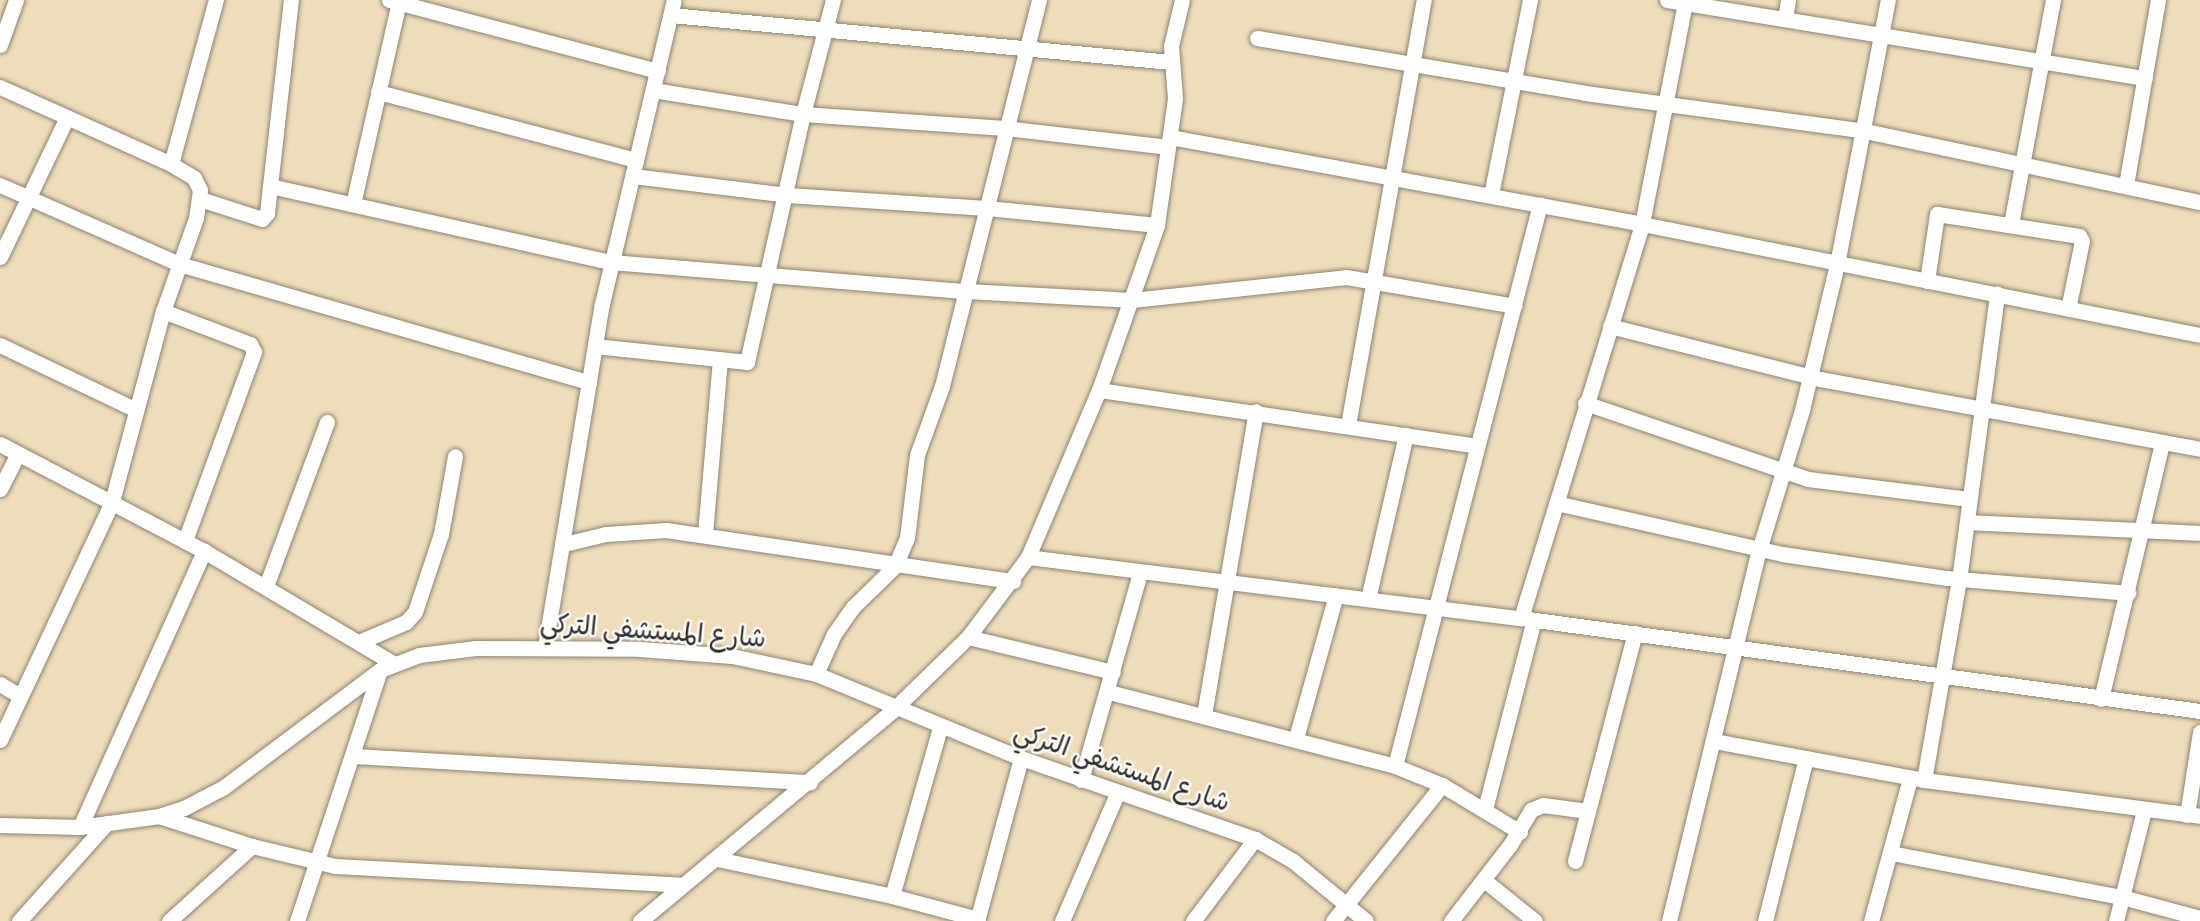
<!DOCTYPE html>
<html>
<head>
<meta charset="utf-8">
<style>
	body { margin:0 }
	#map { position:relative; width:2200px; height:921px; overflow:hidden; background:#efdcba; font-family:Caveat,"Playpen Sans Arabic",sans-serif }
	div>[style] { position:absolute }
	.roads { filter:drop-shadow(0 0 2px #8d8472) drop-shadow(0 0 2px #8d8472) }
	.minor>* { height:15px; margin:-7.5px; padding:0 7.5px; transform-origin:7.5px; border-radius:7.5px; background:#fff }
	span { translate:-50% -50%; white-space:nowrap; text-align:center; line-height:1.15; -webkit-text-stroke:5px #fdfcf7; paint-order:stroke }
	.street-label { font-size:26px; color:#2b2b2b }
</style>
</head>
<body>
<div id="map">
	<div class="roads">
		<div class="minor">
			<div style="left:389px;top:0;width:278px;rotate:14.8deg"></div>
			<div style="left:1667px;top:0;width:484px;rotate:9.3deg"></div>
			<div style="left:671px;top:15px;width:502px;rotate:5.37deg"></div>
			<div style="left:1785px;top:19px;width:19px;rotate:-81deg"></div>
			<div style="left:1257px;top:38px;width:333px;rotate:9.5deg"></div>
			<div style="left:1585px;top:93px;width:283px;rotate:7.7deg"></div>
			<div style="left:1865px;top:131px;width:342px;rotate:12deg"></div>
			<div style="left:0;top:45px;width:48px;rotate:-70.4deg"></div>
			<div style="left:0;top:87px;width:188px;rotate:24.2deg"></div>
			<div style="left:171px;top:164px;width:27px;rotate:31deg"></div>
			<div style="left:194px;top:178px;width:13px;rotate:63deg"></div>
			<div style="left:200px;top:190px;width:28px;rotate:98deg"></div>
			<div style="left:196px;top:218px;width:99px;rotate:109.5deg"></div>
			<div style="left:163px;top:311px;width:198px;rotate:105deg"></div>
			<div style="left:112px;top:502px;width:263px;rotate:115.2deg"></div>
			<div style="left:653px;top:90px;width:152px;rotate:9.1deg"></div>
			<div style="left:803px;top:114px;width:202px;rotate:4deg"></div>
			<div style="left:1005px;top:128px;width:164px;rotate:6.6deg"></div>
			<div style="left:378px;top:92px;width:267px;rotate:14.8deg"></div>
			<div style="left:1170px;top:137px;width:480px;rotate:10.4deg"></div>
			<div style="left:1642px;top:224px;width:569px;rotate:11.25deg"></div>
			<div style="left:171px;top:164px;width:170px;rotate:-74.7deg"></div>
			<div style="left:633px;top:176px;width:155px;rotate:7deg"></div>
			<div style="left:787px;top:195px;width:200px;rotate:3.7deg"></div>
			<div style="left:987px;top:208px;width:171px;rotate:5.7deg"></div>
			<div style="left:0;top:185px;width:196px;rotate:23.8deg"></div>
			<div style="left:179px;top:264px;width:427px;rotate:16.1deg"></div>
			<div style="left:2126px;top:185px;width:188px;rotate:-80.2deg"></div>
			<div style="left:270px;top:186px;width:349px;rotate:12.6deg"></div>
			<div style="left:611px;top:262px;width:356px;rotate:4.7deg"></div>
			<div style="left:966px;top:291px;width:166px;rotate:3.1deg"></div>
			<div style="left:1132px;top:300px;width:215px;rotate:-6.1deg"></div>
			<div style="left:1346px;top:277px;width:171px;rotate:9.7deg"></div>
			<div style="left:1491px;top:195px;width:199px;rotate:-78.7deg"></div>
			<div style="left:200px;top:199px;width:65px;rotate:17.9deg"></div>
			<div style="left:262px;top:219px;width:8px;rotate:-50deg"></div>
			<div style="left:267px;top:213px;width:214px;rotate:-83.6deg"></div>
			<div style="left:353px;top:204px;width:207px;rotate:-77.2deg"></div>
			<div style="left:2011px;top:224px;width:228px;rotate:-79.4deg"></div>
			<div style="left:0;top:257px;width:155px;rotate:-64.4deg"></div>
			<div style="left:1927px;top:281px;width:68px;rotate:-81.5deg"></div>
			<div style="left:1937px;top:214px;width:144px;rotate:8.8deg"></div>
			<div style="left:2079px;top:236px;width:6px;rotate:59deg"></div>
			<div style="left:2082px;top:241px;width:69px;rotate:101.6deg"></div>
			<div style="left:163px;top:311px;width:93px;rotate:20.8deg"></div>
			<div style="left:250px;top:344px;width:9px;rotate:63deg"></div>
			<div style="left:254px;top:352px;width:201px;rotate:110.1deg"></div>
			<div style="left:1610px;top:326px;width:217px;rotate:14.2deg"></div>
			<div style="left:1820px;top:379px;width:386px;rotate:10.4deg"></div>
			<div style="left:0;top:345px;width:151px;rotate:25.5deg"></div>
			<div style="left:595px;top:346px;width:153px;rotate:6deg"></div>
			<div style="left:747px;top:362px;width:254px;rotate:-77.3deg"></div>
			<div style="left:803px;top:114px;width:118px;rotate:-75.3deg"></div>
			<div style="left:1099px;top:390px;width:382px;rotate:8.4deg"></div>
			<div style="left:1585px;top:403px;width:236px;rotate:18.8deg"></div>
			<div style="left:1808px;top:479px;width:162px;rotate:7.1deg"></div>
			<div style="left:1348px;top:425px;width:432px;rotate:-79.9deg"></div>
			<div style="left:0;top:444px;width:230px;rotate:27.7deg"></div>
			<div style="left:204px;top:551px;width:220px;rotate:30.7deg"></div>
			<div style="left:0;top:489px;width:39px;rotate:-63deg"></div>
			<div style="left:1556px;top:503px;width:232px;rotate:12.7deg"></div>
			<div style="left:1782px;top:554px;width:167px;rotate:8.3deg"></div>
			<div style="left:1947px;top:578px;width:182px;rotate:4.7deg"></div>
			<div style="left:1967px;top:522px;width:233px;rotate:2.7deg"></div>
			<div style="left:705px;top:534px;width:175px;rotate:-85.1deg"></div>
			<div style="left:564px;top:544px;width:43px;rotate:-13.4deg"></div>
			<div style="left:606px;top:534px;width:60px;rotate:-3.8deg"></div>
			<div style="left:666px;top:530px;width:351px;rotate:8.4deg"></div>
			<div style="left:1028px;top:557px;width:497px;rotate:7.1deg"></div>
			<div style="left:1521px;top:618px;width:685px;rotate:7.8deg"></div>
			<div style="left:266px;top:586px;width:175px;rotate:-69.6deg"></div>
			<div style="left:1368px;top:599px;width:168px;rotate:-77deg"></div>
			<div style="left:1521px;top:618px;width:412px;rotate:-72.9deg"></div>
			<div style="left:1642px;top:224px;width:225px;rotate:-79deg"></div>
			<div style="left:968px;top:637px;width:149px;rotate:13.6deg"></div>
			<div style="left:359px;top:642px;width:51px;rotate:-23.1deg"></div>
			<div style="left:406px;top:622px;width:13px;rotate:-48deg"></div>
			<div style="left:415px;top:612px;width:82px;rotate:-71.6deg"></div>
			<div style="left:441px;top:534px;width:79px;rotate:-79.8deg"></div>
			<div style="left:545px;top:647px;width:348px;rotate:-80.6deg"></div>
			<div style="left:602px;top:304px;width:312px;rotate:-76.7deg"></div>
			<div style="left:816px;top:674px;width:44px;rotate:-65.8deg"></div>
			<div style="left:834px;top:634px;width:33px;rotate:-55deg"></div>
			<div style="left:853px;top:607px;width:59px;rotate:-44.3deg"></div>
			<div style="left:895px;top:566px;width:30px;rotate:-67deg"></div>
			<div style="left:907px;top:538px;width:84px;rotate:-83.1deg"></div>
			<div style="left:917px;top:455px;width:73px;rotate:-70.1deg"></div>
			<div style="left:942px;top:386px;width:398px;rotate:-75.9deg"></div>
			<div style="left:0;top:684px;width:23px;rotate:31deg"></div>
			<div style="left:1109px;top:692px;width:295px;rotate:14.5deg"></div>
			<div style="left:1395px;top:766px;width:51px;rotate:22deg"></div>
			<div style="left:1442px;top:785px;width:91px;rotate:31.1deg"></div>
			<div style="left:2101px;top:699px;width:264px;rotate:-76.6deg"></div>
			<div style="left:1204px;top:715px;width:308px;rotate:-80.3deg"></div>
			<div style="left:1296px;top:738px;width:148px;rotate:-74.4deg"></div>
			<div style="left:1714px;top:741px;width:214px;rotate:10.5deg"></div>
			<div style="left:1924px;top:780px;width:278px;rotate:7.4deg"></div>
			<div style="left:353px;top:756px;width:458px;rotate:3.3deg"></div>
			<div style="left:1395px;top:766px;width:580px;rotate:-75.53deg"></div>
			<div style="left:1081px;top:780px;width:215px;rotate:-74.1deg"></div>
			<div style="left:1924px;top:780px;width:203px;rotate:-80.1deg"></div>
			<div style="left:1959px;top:580px;width:289px;rotate:-82.4deg"></div>
			<div style="left:1485px;top:809px;width:195px;rotate:-75.5deg"></div>
			<div style="left:2187px;top:815px;width:84px;rotate:-81.1deg"></div>
			<div style="left:159px;top:816px;width:98px;rotate:17.9deg"></div>
			<div style="left:252px;top:846px;width:85px;rotate:13.5deg"></div>
			<div style="left:335px;top:866px;width:348px;rotate:3.1deg"></div>
			<div style="left:0;top:825px;width:80px;rotate:1.4deg"></div>
			<div style="left:80px;top:827px;width:80px;rotate:-7.9deg"></div>
			<div style="left:159px;top:816px;width:26px;rotate:-18deg"></div>
			<div style="left:184px;top:808px;width:45px;rotate:-27.7deg"></div>
			<div style="left:224px;top:787px;width:195px;rotate:-36.9deg"></div>
			<div style="left:380px;top:670px;width:42px;rotate:-21deg"></div>
			<div style="left:419px;top:655px;width:57px;rotate:-7deg"></div>
			<div style="left:476px;top:648px;width:164px;rotate:0.3deg"></div>
			<div style="left:640px;top:649px;width:92px;rotate:4.4deg"></div>
			<div style="left:732px;top:656px;width:86px;rotate:12.1deg"></div>
			<div style="left:816px;top:674px;width:222px;rotate:22.3deg"></div>
			<div style="left:1021px;top:758px;width:248px;rotate:19.1deg"></div>
			<div style="left:1255px;top:839px;width:44px;rotate:30.1deg"></div>
			<div style="left:1293px;top:861px;width:94px;rotate:39.4deg"></div>
			<div style="left:80px;top:827px;width:303px;rotate:-65.8deg"></div>
			<div style="left:1891px;top:853px;width:235px;rotate:10.8deg"></div>
			<div style="left:2122px;top:897px;width:81px;rotate:15.1deg"></div>
			<div style="left:717px;top:859px;width:179px;rotate:11.9deg"></div>
			<div style="left:892px;top:896px;width:89px;rotate:15deg"></div>
			<div style="left:1575px;top:861px;width:236px;rotate:-75.3deg"></div>
			<div style="left:1484px;top:880px;width:65px;rotate:38.8deg"></div>
			<div style="left:892px;top:896px;width:175px;rotate:-74.1deg"></div>
			<div style="left:19px;top:921px;width:132px;rotate:-48.1deg"></div>
			<div style="left:169px;top:921px;width:112px;rotate:-42.1deg"></div>
			<div style="left:297px;top:921px;width:264px;rotate:-71.7deg"></div>
			<div style="left:640px;top:921px;width:331px;rotate:-39.8deg"></div>
			<div style="left:894px;top:709px;width:103px;rotate:-44.2deg"></div>
			<div style="left:968px;top:637px;width:100px;rotate:-53.1deg"></div>
			<div style="left:1028px;top:557px;width:181px;rotate:-67deg"></div>
			<div style="left:1099px;top:390px;width:175px;rotate:-70.6deg"></div>
			<div style="left:1157px;top:225px;width:128px;rotate:-81.9deg"></div>
			<div style="left:1175px;top:98px;width:52px;rotate:-94.4deg"></div>
			<div style="left:1171px;top:46px;width:47px;rotate:-76.6deg"></div>
			<div style="left:977px;top:921px;width:169px;rotate:-74.9deg"></div>
			<div style="left:1062px;top:921px;width:138px;rotate:-66.6deg"></div>
			<div style="left:1193px;top:921px;width:103px;rotate:-52.9deg"></div>
			<div style="left:1333px;top:921px;width:174px;rotate:-51.3deg"></div>
			<div style="left:1451px;top:921px;width:96px;rotate:-52.2deg"></div>
			<div style="left:1510px;top:845px;width:41px;rotate:-59deg"></div>
			<div style="left:1531px;top:810px;width:13px;rotate:-23deg"></div>
			<div style="left:1543px;top:805px;width:45px;rotate:7.6deg"></div>
			<div style="left:1669px;top:921px;width:382px;rotate:-76.4deg"></div>
			<div style="left:1759px;top:550px;width:146px;rotate:-72.9deg"></div>
			<div style="left:1802px;top:410px;width:150px;rotate:-76.5deg"></div>
			<div style="left:1837px;top:264px;width:269px;rotate:-79.1deg"></div>
			<div style="left:1765px;top:921px;width:168px;rotate:-75.9deg"></div>
			<div style="left:1871px;top:921px;width:148px;rotate:-74.7deg"></div>
			<div style="left:2116px;top:921px;width:114px;rotate:-75.8deg"></div>
		</div>
	</div>
	<div class="street-label">
		<span style="left:653px;top:631px;rotate:4deg">شارع المستشفي التركي</span>
		<span style="left:1122px;top:767px;rotate:19deg">شارع المستشفي التركي</span>
	</div>
</div>
</body>
</html>
